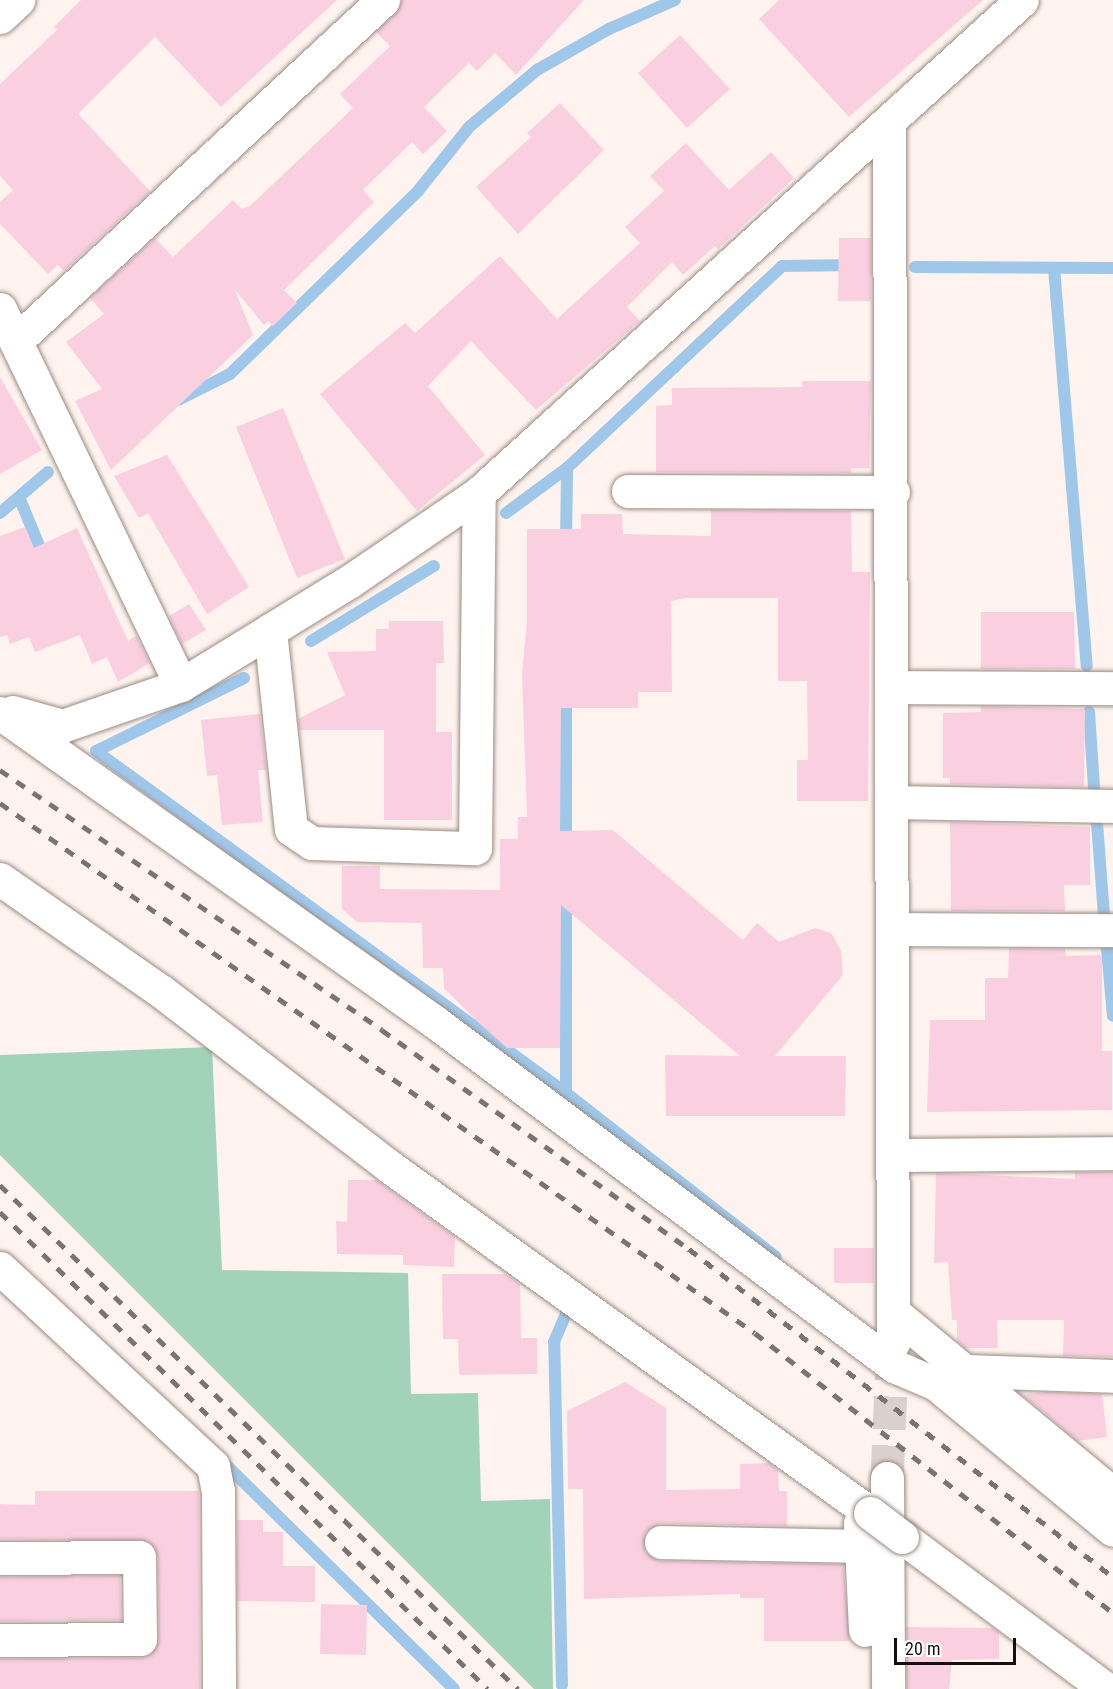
<!DOCTYPE html>
<html>
<head>
<meta charset="utf-8">
<style>
	body { margin:0 }
	#map { position:relative; width:1113px; height:1689px; overflow:hidden; background:#fef3ee; font-family:"Roboto Condensed",sans-serif }
	div>[style] { position:absolute }
	.green>* { inset:0; background:#a2d3b9 }
	.stream>* { height:12px; margin:-6px; padding:0 6px; transform-origin:6px; border-radius:6px; background:#9fc7e9 }
	.building>* { inset:0; background:#fad0e1 }
	.minor-tunnel>* { height:33px; margin-top:-16.5px; transform-origin:0; background:repeating-linear-gradient(90deg,#dbd1cc 0 33px,transparent 0 49px) }
	.roads { filter:drop-shadow(0 0 2px #9b8b84) drop-shadow(0 0 2px #9b8b84) }
	.minor>* { height:33px; margin:-16.5px; padding:0 16.5px; transform-origin:16.5px; border-radius:16.5px; background:#fff }
	.rail>* { height:4.5px; margin-top:-2.25px; transform-origin:0; background:repeating-linear-gradient(90deg,#7a736f 0 10px,transparent 0 20px) }
	.bridges { filter:drop-shadow(0 0 2px #9b8b84) drop-shadow(0 0 2px #9b8b84) }
	.minor-bridge>* { height:33px; margin:-16.5px; padding:0 16.5px; transform-origin:16.5px; border-radius:16.5px; background:#fff }
	span { translate:-50% -50%; white-space:nowrap; text-align:center; line-height:1.15; -webkit-text-stroke:4.5px #fff; paint-order:stroke }
	.scale { position:absolute; left:894px; top:1638px; width:122px; height:27px; box-sizing:border-box; border:3px solid #15100d; border-top:0; padding-left:8px; font-size:18px; line-height:21px; white-space:nowrap; color:#15100d; -webkit-text-stroke:4px #fff; paint-order:stroke }
</style>
</head>
<body>
<div id="map">
	<div class="green">
		<div style="clip-path:polygon(212px 1047px,222px 1270px,408px 1273px,411px 1394px,478px 1393px,481px 1501px,550px 1499px,553px 1689px,534px 1689px,0 1155px,0 1055px)"></div>
	</div>
	<div class="stream">
		<div style="left:915px;top:267px;width:198px;rotate:0.3deg"></div>
		<div style="left:1054px;top:268px;width:399px;rotate:85.3deg"></div>
		<div style="left:178px;top:400px;width:58px;rotate:-26.6deg"></div>
		<div style="left:230px;top:374px;width:262px;rotate:-44.2deg"></div>
		<div style="left:418px;top:191px;width:82px;rotate:-51.4deg"></div>
		<div style="left:469px;top:127px;width:89px;rotate:-40deg"></div>
		<div style="left:537px;top:70px;width:83px;rotate:-29.7deg"></div>
		<div style="left:609px;top:29px;width:72px;rotate:-23.7deg"></div>
		<div style="left:19px;top:497px;width:68px;rotate:67.6deg"></div>
		<div style="left:0;top:513px;width:63px;rotate:-40.5deg"></div>
		<div style="left:506px;top:513px;width:76px;rotate:-36.4deg"></div>
		<div style="left:567px;top:468px;width:295px;rotate:-43.2deg"></div>
		<div style="left:782px;top:266px;width:72px;rotate:-0.8deg"></div>
		<div style="left:566px;top:543px;width:75px;rotate:-89.2deg"></div>
		<div style="left:311px;top:641px;width:144px;rotate:-31.4deg"></div>
		<div style="left:244px;top:678px;width:165px;rotate:153.7deg"></div>
		<div style="left:96px;top:751px;width:581px;rotate:36.04deg"></div>
		<div style="left:566px;top:1093px;width:266px;rotate:38deg"></div>
		<div style="left:1089px;top:712px;width:76px;rotate:86.2deg"></div>
		<div style="left:1097px;top:823px;width:94px;rotate:85.7deg"></div>
		<div style="left:566px;top:846px;width:153px;rotate:-90deg"></div>
		<div style="left:1107px;top:949px;width:67px;rotate:84.9deg"></div>
		<div style="left:566px;top:1093px;width:199px;rotate:-90deg"></div>
		<div style="left:220px;top:1459px;width:328px;rotate:44.5deg"></div>
		<div style="left:562px;top:1685px;width:343px;rotate:-91.3deg"></div>
		<div style="left:554px;top:1342px;width:33px;rotate:-67deg"></div>
	</div>
	<div class="building">
		<div style="clip-path:polygon(81px 0,337px 0,221px 107px,155px 37px,78px 114px,150px 191px,64px 271px,58px 265px,48px 274px,0 224px,0 202px,13px 190px,0 176px,0 84px,57px 30px,54px 27px)"></div>
		<div style="clip-path:polygon(401px 0,584px 0,516px 75px,495px 53px,477px 71px,469px 63px,424px 107px,447px 131px,423px 154px,412px 142px,363px 190px,374px 202px,284px 290px,297px 303px,273px 326px,268px 321px,264px 325px,235px 290px,253px 335px,111px 470px,75px 401px,102px 389px,66px 342px,104px 314px,90px 298px,155px 238px,173px 257px,233px 200px,242px 209px,250px 206px,353px 108px,340px 94px,390px 46px,376px 32px,396px 13px)"></div>
		<div style="clip-path:polygon(779px 0,983px 0,849px 117px,759px 19px)"></div>
		<div style="clip-path:polygon(680px 35px,730px 89px,687px 128px,638px 73px)"></div>
		<div style="clip-path:polygon(560px 103px,604px 150px,518px 234px,476px 187px,531px 137px,527px 133px)"></div>
		<div style="clip-path:polygon(686px 143px,729px 190px,771px 152px,794px 178px,718px 249px,715px 246px,683px 275px,672px 262px,627px 307px,640px 321px,536px 410px,471px 341px,428px 386px,485px 455px,417px 511px,320px 394px,405px 323px,415px 333px,500px 256px,557px 319px,640px 243px,625px 227px,664px 191px,650px 176px)"></div>
		<div style="clip-path:polygon(839px 238px,871px 238px,871px 301px,838px 301px)"></div>
		<div style="clip-path:polygon(0 377px,42px 450px,0 474px)"></div>
		<div style="clip-path:polygon(802px 381px,871px 381px,869px 468px,851px 468px,851px 473px,656px 472px,656px 406px,672px 405px,672px 388px,802px 387px)"></div>
		<div style="clip-path:polygon(283px 408px,345px 559px,297px 578px,236px 427px)"></div>
		<div style="clip-path:polygon(167px 455px,249px 587px,207px 614px,148px 513px,139px 518px,114px 476px)"></div>
		<div style="clip-path:polygon(711px 510px,851px 511px,852px 572px,870px 572px,868px 801px,797px 801px,797px 760px,808px 760px,807px 681px,778px 681px,778px 598px,685px 598px,671px 601px,672px 692px,638px 692px,638px 708px,561px 708px,560px 831px,613px 830px,743px 940px,757px 923px,779px 942px,815px 928px,831px 933px,841px 950px,843px 975px,775px 1056px,846px 1056px,845px 1116px,666px 1116px,665px 1055px,740px 1056px,561px 905px,560px 1048px,507px 1048px,479px 1023px,444px 988px,443px 968px,423px 968px,422px 923px,357px 922px,342px 909px,342px 866px,380px 866px,380px 889px,500px 890px,500px 839px,518px 839px,518px 817px,527px 817px,522px 674px,527px 621px,527px 529px,581px 529px,581px 514px,622px 514px,623px 534px,711px 536px)"></div>
		<div style="clip-path:polygon(25px 527px,34px 548px,77px 528px,128px 641px,136px 636px,150px 663px,118px 682px,107px 657px,92px 664px,80px 635px,35px 652px,29px 637px,10px 644px,7px 635px,0 637px,0 536px)"></div>
		<div style="clip-path:polygon(189px 604px,206px 630px,182px 644px,169px 616px)"></div>
		<div style="clip-path:polygon(981px 612px,1074px 612px,1075px 669px,981px 669px)"></div>
		<div style="clip-path:polygon(389px 621px,443px 621px,444px 663px,436px 663px,436px 732px,452px 732px,452px 820px,384px 820px,384px 730px,299px 730px,298px 719px,345px 695px,327px 652px,376px 651px,376px 629px,389px 629px)"></div>
		<div style="clip-path:polygon(981px 706px,1085px 709px,1084px 787px,950px 784px,950px 778px,943px 778px,943px 713px,981px 712px)"></div>
		<div style="clip-path:polygon(260px 714px,266px 770px,258px 770px,263px 822px,222px 825px,217px 775px,207px 776px,201px 720px)"></div>
		<div style="clip-path:polygon(950px 822px,1090px 827px,1090px 885px,1064px 885px,1065px 911px,951px 911px)"></div>
		<div style="clip-path:polygon(1009px 948px,1065px 949px,1066px 956px,1102px 955px,1102px 1051px,1112px 1051px,1112px 1110px,927px 1112px,930px 1020px,985px 1020px,985px 978px,1008px 978px)"></div>
		<div style="clip-path:polygon(1075px 1172px,1113px 1172px,1113px 1357px,1063px 1356px,1064px 1320px,997px 1320px,998px 1348px,965px 1348px,957px 1340px,957px 1320px,952px 1320px,948px 1262px,934px 1263px,936px 1173px,1075px 1179px)"></div>
		<div style="clip-path:polygon(348px 1180px,376px 1180px,455px 1237px,454px 1267px,403px 1265px,403px 1255px,337px 1254px,336px 1221px,347px 1222px)"></div>
		<div style="clip-path:polygon(834px 1248px,874px 1248px,874px 1283px,834px 1283px)"></div>
		<div style="clip-path:polygon(442px 1274px,506px 1274px,520px 1284px,521px 1338px,537px 1338px,537px 1374px,459px 1375px,458px 1339px,443px 1339px)"></div>
		<div style="clip-path:polygon(625px 1382px,666px 1408px,666px 1490px,740px 1489px,740px 1464px,769px 1463px,778px 1470px,779px 1491px,787px 1491px,787px 1526px,661px 1523px,645px 1533px,645px 1552px,661px 1561px,843px 1564px,850px 1641px,764px 1641px,764px 1598px,740px 1598px,740px 1594px,584px 1599px,583px 1489px,568px 1489px,567px 1411px)"></div>
		<div style="clip-path:polygon(1046px 1392px,1102px 1394px,1107px 1437px,1078px 1441px,1023px 1395px)"></div>
		<div style="clip-path:polygon(35px 1491px,199px 1491px,200px 1689px,0 1689px,0 1659px,140px 1658px,150px 1655px,159px 1639px,158px 1557px,149px 1541px,0 1539px,0 1504px,35px 1505px)"></div>
		<div style="clip-path:polygon(237px 1520px,263px 1520px,263px 1532px,283px 1532px,283px 1566px,315px 1566px,315px 1602px,237px 1601px)"></div>
		<div style="clip-path:polygon(120px 1576px,121px 1620px,0 1621px,0 1577px)"></div>
		<div style="clip-path:polygon(321px 1604px,367px 1605px,366px 1655px,320px 1654px)"></div>
		<div style="clip-path:polygon(906px 1627px,993px 1628px,999px 1633px,999px 1659px,952px 1660px,949px 1689px,907px 1689px)"></div>
	</div>
	<div class="minor-tunnel">
		<div style="left:887px;top:1478px;width:135px;rotate:-87.5deg"></div>
	</div>
	<div class="roads">
		<div class="minor">
			<div style="left:0;top:17px;width:25px;rotate:-43deg"></div>
			<div style="left:889px;top:122px;width:1221px;rotate:89.81deg"></div>
			<div style="left:0;top:309px;width:417px;rotate:64.3deg"></div>
			<div style="left:16px;top:341px;width:501px;rotate:-42.9deg"></div>
			<div style="left:628px;top:491px;width:265px;rotate:0.2deg"></div>
			<div style="left:270px;top:630px;width:200px;rotate:84deg"></div>
			<div style="left:291px;top:829px;width:25px;rotate:34deg"></div>
			<div style="left:312px;top:843px;width:163px;rotate:1.8deg"></div>
			<div style="left:475px;top:848px;width:355px;rotate:-89.4deg"></div>
			<div style="left:893px;top:687px;width:220px;rotate:0.3deg"></div>
			<div style="left:13px;top:712px;width:51px;rotate:15.9deg"></div>
			<div style="left:62px;top:726px;width:126px;rotate:-19deg"></div>
			<div style="left:181px;top:685px;width:198px;rotate:-31.6deg"></div>
			<div style="left:350px;top:581px;width:156px;rotate:-34.3deg"></div>
			<div style="left:479px;top:493px;width:733px;rotate:-42.24deg"></div>
			<div style="left:0;top:713px;width:534px;rotate:35.39deg"></div>
			<div style="left:435px;top:1022px;width:574px;rotate:36.85deg"></div>
			<div style="left:894px;top:1366px;width:46px;rotate:23.2deg"></div>
			<div style="left:936px;top:1384px;width:229px;rotate:39.5deg"></div>
			<div style="left:893px;top:802px;width:220px;rotate:1deg"></div>
			<div style="left:0;top:879px;width:198px;rotate:34.9deg"></div>
			<div style="left:162px;top:992px;width:287px;rotate:37.5deg"></div>
			<div style="left:390px;top:1167px;width:592px;rotate:35.79deg"></div>
			<div style="left:893px;top:929px;width:220px;rotate:0.3deg"></div>
			<div style="left:893px;top:1155px;width:220px;rotate:-0.5deg"></div>
			<div style="left:0;top:1268px;width:291px;rotate:42.9deg"></div>
			<div style="left:213px;top:1466px;width:25px;rotate:79deg"></div>
			<div style="left:218px;top:1491px;width:198px;rotate:89.7deg"></div>
			<div style="left:893px;top:1312px;width:286px;rotate:39.6deg"></div>
			<div style="left:966px;top:1371px;width:147px;rotate:1.9deg"></div>
			<div style="left:887px;top:1478px;width:211px;rotate:89.7deg"></div>
			<div style="left:860px;top:1523px;width:107px;rotate:87.3deg"></div>
			<div style="left:902px;top:1537px;width:254px;rotate:36.7deg"></div>
			<div style="left:661px;top:1542px;width:200px;rotate:1.1deg"></div>
			<div style="left:0;top:1558px;width:139px;rotate:-0.4deg"></div>
			<div style="left:139px;top:1557px;width:82px;rotate:89.3deg"></div>
			<div style="left:140px;top:1639px;width:140px;rotate:179.6deg"></div>
		</div>
	</div>
	<div class="rail">
		<div style="left:0;top:770px;width:462px;rotate:34.2deg"></div>
		<div style="left:382px;top:1030px;width:377px;rotate:35.5deg"></div>
		<div style="left:689px;top:1249px;width:536px;rotate:37.72deg"></div>
		<div style="left:0;top:803px;width:922px;rotate:35.07deg"></div>
		<div style="left:755px;top:1333px;width:454px;rotate:38deg"></div>
		<div style="left:0;top:1185px;width:723px;rotate:44.22deg"></div>
		<div style="left:0;top:1212px;width:682px;rotate:44.35deg"></div>
	</div>
	<div class="bridges">
		<div class="minor-bridge">
			<div style="left:870px;top:1513px;width:40px;rotate:37deg"></div>
		</div>
	</div>
	<div class="scale">20 m</div>
</div>
</body>
</html>
